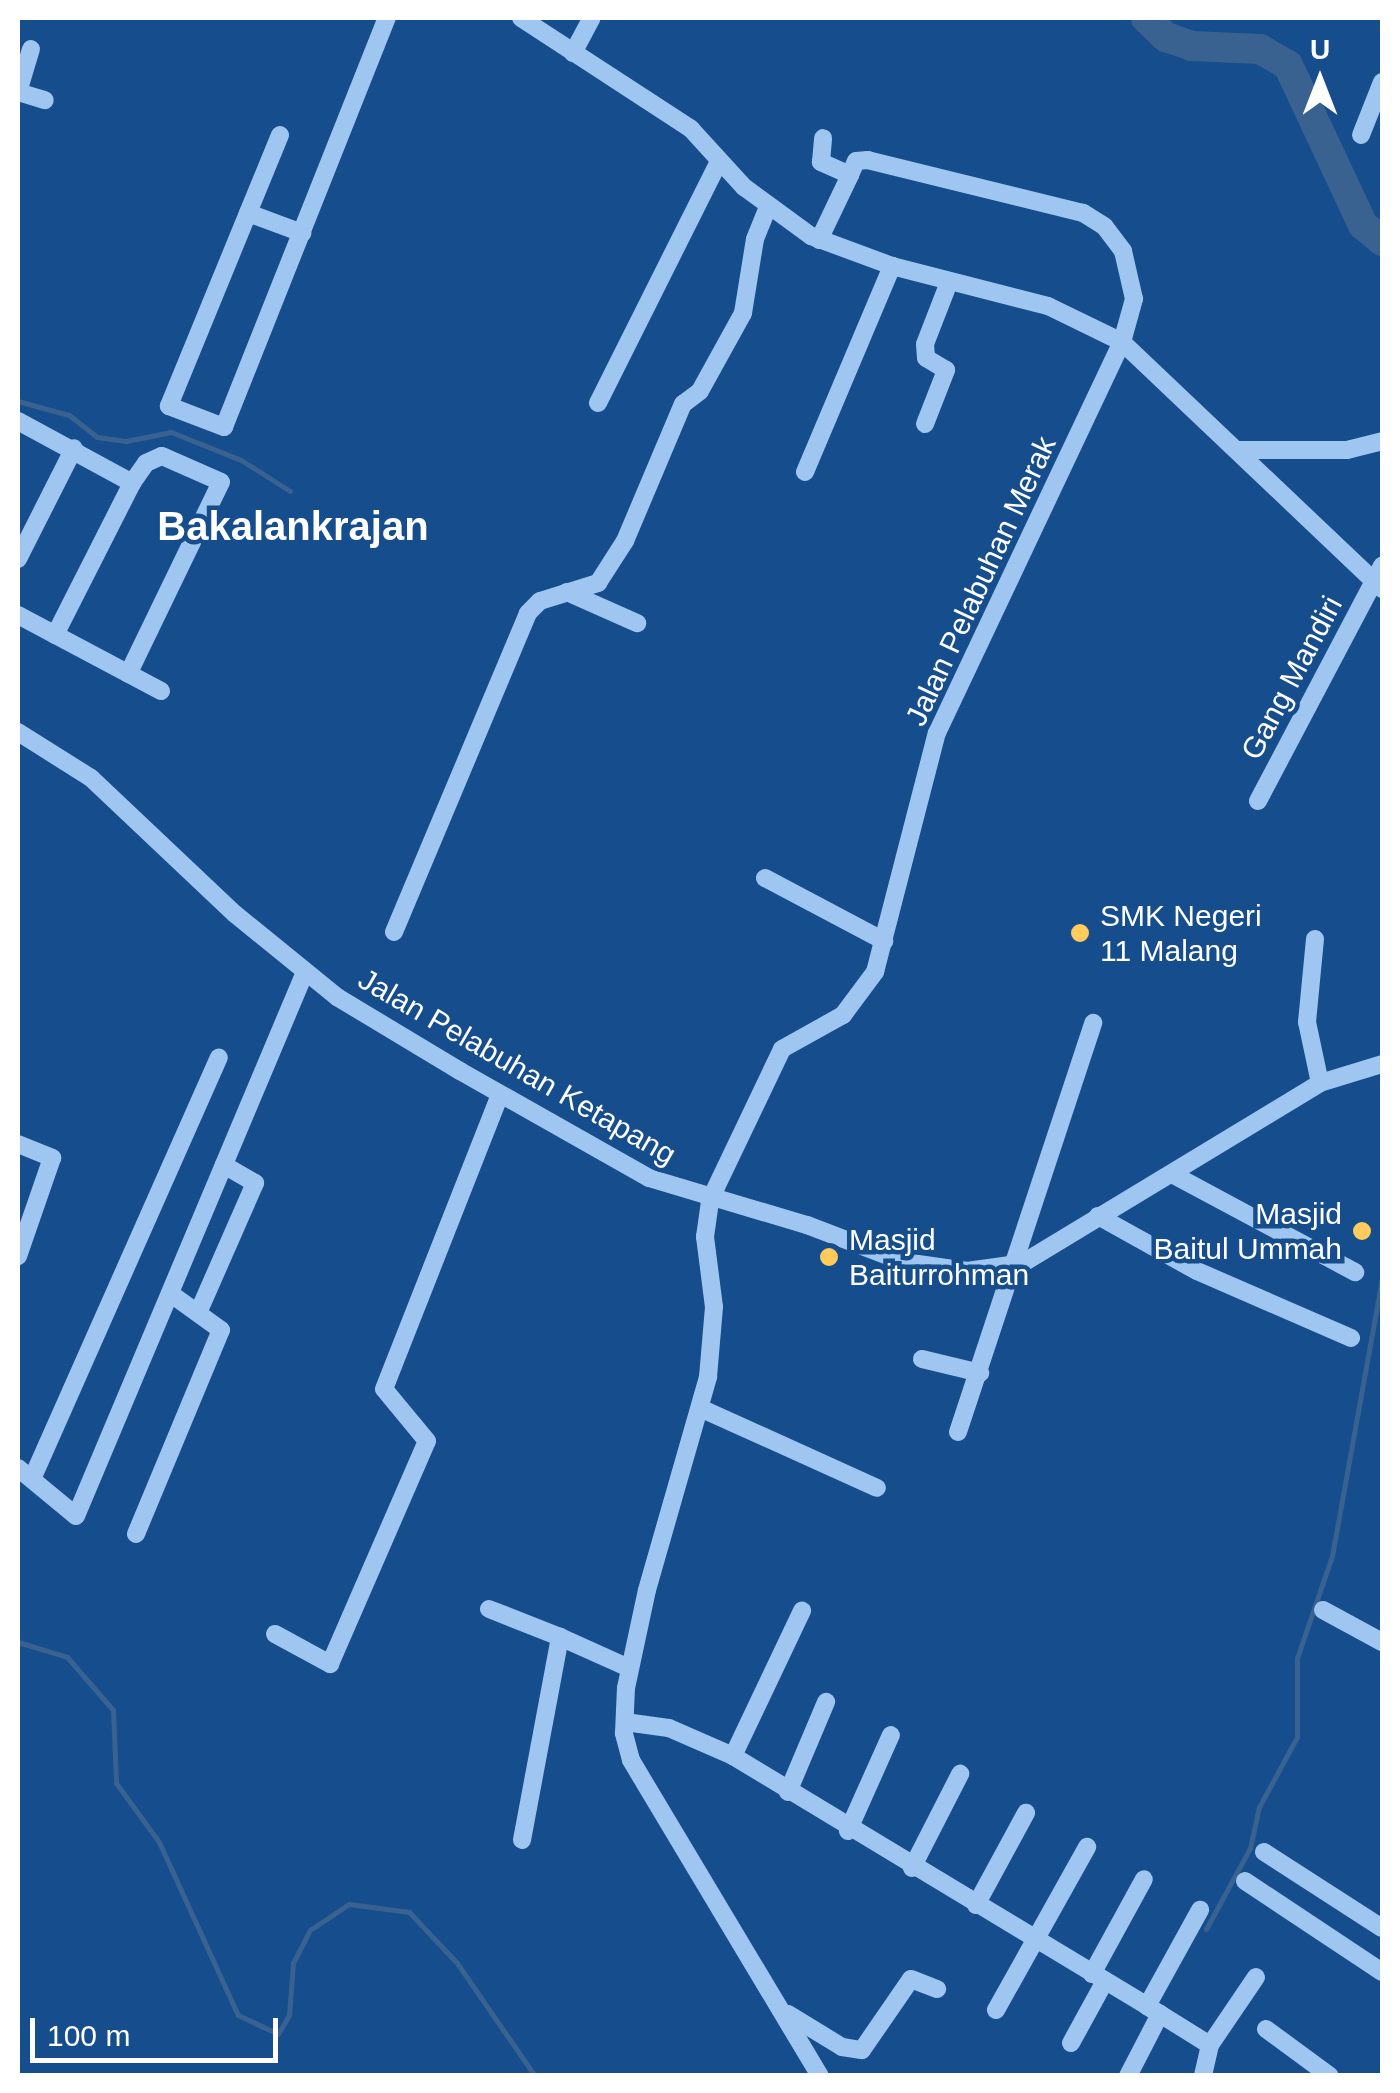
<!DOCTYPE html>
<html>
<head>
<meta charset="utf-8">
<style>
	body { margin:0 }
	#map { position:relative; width:1400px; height:2093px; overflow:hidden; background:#154d8d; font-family:Helvetica,sans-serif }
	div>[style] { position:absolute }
	.stream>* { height:5px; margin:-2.5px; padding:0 2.5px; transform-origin:2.5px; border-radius:2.5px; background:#396291 }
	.river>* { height:30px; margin:-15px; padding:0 15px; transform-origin:15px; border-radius:15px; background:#396291 }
	.minor>* { height:18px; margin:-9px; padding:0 9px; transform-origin:9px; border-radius:9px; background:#9fc6f0 }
	.dots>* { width:28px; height:28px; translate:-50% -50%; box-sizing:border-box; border:5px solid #154d8d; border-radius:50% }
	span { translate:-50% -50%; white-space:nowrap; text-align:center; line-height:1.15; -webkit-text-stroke:9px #154d8d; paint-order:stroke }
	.street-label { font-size:30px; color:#fff }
	.poi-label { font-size:30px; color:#fff }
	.left { translate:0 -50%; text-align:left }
	.right { translate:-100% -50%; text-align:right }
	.district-label { font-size:40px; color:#fff; font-weight:700 }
	.frame { position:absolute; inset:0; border:20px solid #fff; pointer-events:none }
	.north { position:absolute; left:1270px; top:30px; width:100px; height:100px; -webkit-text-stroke:8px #154d8d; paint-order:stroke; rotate:0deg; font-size:28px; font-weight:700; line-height:40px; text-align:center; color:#fff }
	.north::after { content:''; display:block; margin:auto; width:35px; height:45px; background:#fff; clip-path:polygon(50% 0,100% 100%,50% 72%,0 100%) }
	.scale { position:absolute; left:30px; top:2018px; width:248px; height:45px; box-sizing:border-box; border:5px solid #fff; border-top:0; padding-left:12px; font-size:30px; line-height:35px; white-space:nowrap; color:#fff; -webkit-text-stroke:8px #154d8d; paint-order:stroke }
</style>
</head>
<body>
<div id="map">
	<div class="stream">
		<div style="left:18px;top:401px;width:53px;rotate:15.4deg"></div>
		<div style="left:69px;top:415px;width:36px;rotate:38deg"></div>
		<div style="left:97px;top:437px;width:29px;rotate:8deg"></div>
		<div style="left:126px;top:441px;width:46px;rotate:-11.3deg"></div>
		<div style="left:171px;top:432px;width:75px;rotate:21.8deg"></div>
		<div style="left:241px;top:460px;width:58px;rotate:32.3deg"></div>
		<div style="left:18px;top:1642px;width:51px;rotate:17deg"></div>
		<div style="left:67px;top:1657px;width:70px;rotate:49deg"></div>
		<div style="left:113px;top:1710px;width:73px;rotate:87.6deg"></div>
		<div style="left:116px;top:1783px;width:73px;rotate:53.9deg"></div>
		<div style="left:159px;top:1842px;width:190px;rotate:65.5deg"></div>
		<div style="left:238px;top:2015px;width:44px;rotate:25.4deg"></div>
		<div style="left:278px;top:2034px;width:22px;rotate:-60deg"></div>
		<div style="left:289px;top:2015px;width:52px;rotate:-85.6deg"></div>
		<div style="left:293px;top:1963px;width:37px;rotate:-63deg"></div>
		<div style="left:310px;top:1930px;width:47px;rotate:-33.7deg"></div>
		<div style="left:349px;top:1904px;width:61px;rotate:7.6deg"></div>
		<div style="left:409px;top:1912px;width:70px;rotate:46.7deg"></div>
		<div style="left:457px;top:1963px;width:137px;rotate:55.4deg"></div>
		<div style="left:1206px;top:1929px;width:92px;rotate:-61.5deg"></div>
		<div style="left:1250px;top:1848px;width:42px;rotate:-77.6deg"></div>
		<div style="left:1259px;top:1807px;width:80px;rotate:-61.5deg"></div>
		<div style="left:1297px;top:1737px;width:79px;rotate:-90deg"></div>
		<div style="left:1297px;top:1658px;width:108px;rotate:-71.1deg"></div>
		<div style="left:1332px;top:1556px;width:283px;rotate:-79.8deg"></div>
	</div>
	<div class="river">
		<div style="left:1146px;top:18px;width:28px;rotate:44deg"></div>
		<div style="left:1166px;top:37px;width:28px;rotate:19deg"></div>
		<div style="left:1192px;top:46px;width:68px;rotate:2.5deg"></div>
		<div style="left:1260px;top:49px;width:32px;rotate:30deg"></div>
		<div style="left:1288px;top:65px;width:177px;rotate:64.9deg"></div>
		<div style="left:1363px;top:225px;width:25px;rotate:40deg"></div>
	</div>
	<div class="minor">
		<div style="left:521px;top:18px;width:203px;rotate:33.1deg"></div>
		<div style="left:691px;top:129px;width:79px;rotate:47.6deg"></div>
		<div style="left:744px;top:187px;width:83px;rotate:36.2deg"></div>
		<div style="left:811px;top:236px;width:86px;rotate:20.3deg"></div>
		<div style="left:892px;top:266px;width:161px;rotate:14.4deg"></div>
		<div style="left:1048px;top:306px;width:82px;rotate:25.9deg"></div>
		<div style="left:1122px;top:342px;width:359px;rotate:43.5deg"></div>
		<div style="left:31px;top:49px;width:45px;rotate:106.8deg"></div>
		<div style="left:18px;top:92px;width:28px;rotate:17deg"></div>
		<div style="left:573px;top:53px;width:40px;rotate:-62deg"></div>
		<div style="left:280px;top:135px;width:293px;rotate:112.3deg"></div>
		<div style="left:169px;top:406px;width:59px;rotate:20.9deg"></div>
		<div style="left:224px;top:427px;width:440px;rotate:-68.3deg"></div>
		<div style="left:1361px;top:135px;width:57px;rotate:-68.4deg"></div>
		<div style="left:248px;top:213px;width:58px;rotate:20.3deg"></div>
		<div style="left:819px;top:240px;width:72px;rotate:-64.5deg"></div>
		<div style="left:850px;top:175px;width:32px;rotate:-156deg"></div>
		<div style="left:821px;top:162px;width:24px;rotate:-85deg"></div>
		<div style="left:598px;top:403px;width:271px;rotate:-63.4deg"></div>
		<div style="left:18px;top:421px;width:130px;rotate:28.5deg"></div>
		<div style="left:132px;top:483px;width:24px;rotate:-55deg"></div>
		<div style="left:146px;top:463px;width:17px;rotate:-24deg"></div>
		<div style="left:162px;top:456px;width:64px;rotate:23.8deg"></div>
		<div style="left:221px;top:482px;width:213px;rotate:115.8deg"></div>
		<div style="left:925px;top:424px;width:58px;rotate:-68.7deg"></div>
		<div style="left:946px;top:370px;width:23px;rotate:-149deg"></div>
		<div style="left:926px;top:358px;width:14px;rotate:-94deg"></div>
		<div style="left:925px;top:344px;width:66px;rotate:-68.8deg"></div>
		<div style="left:1237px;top:450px;width:110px"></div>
		<div style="left:1347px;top:450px;width:36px;rotate:-14deg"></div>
		<div style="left:805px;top:472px;width:224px;rotate:-67.1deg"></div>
		<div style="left:18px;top:559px;width:124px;rotate:-63.2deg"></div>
		<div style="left:567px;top:592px;width:77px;rotate:23.9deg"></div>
		<div style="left:18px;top:615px;width:162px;rotate:28deg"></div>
		<div style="left:55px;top:635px;width:170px;rotate:-63.1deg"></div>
		<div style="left:18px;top:732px;width:86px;rotate:32.2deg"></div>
		<div style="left:91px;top:778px;width:198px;rotate:43.4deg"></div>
		<div style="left:235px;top:914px;width:132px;rotate:39.1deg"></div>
		<div style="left:337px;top:997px;width:144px;rotate:31deg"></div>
		<div style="left:460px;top:1071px;width:217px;rotate:29.5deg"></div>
		<div style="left:649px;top:1178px;width:165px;rotate:16.6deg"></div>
		<div style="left:807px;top:1225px;width:104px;rotate:20.9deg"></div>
		<div style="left:904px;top:1262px;width:64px;rotate:8.1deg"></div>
		<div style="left:967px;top:1271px;width:57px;rotate:-8.1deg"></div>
		<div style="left:1023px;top:1263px;width:347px;rotate:-31.2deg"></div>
		<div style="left:1320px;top:1083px;width:65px;rotate:-17deg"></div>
		<div style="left:1258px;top:801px;width:266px;rotate:-62.2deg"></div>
		<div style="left:765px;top:878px;width:135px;rotate:27.9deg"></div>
		<div style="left:394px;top:932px;width:346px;rotate:-67.2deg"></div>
		<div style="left:528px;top:613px;width:17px;rotate:-45deg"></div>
		<div style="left:540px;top:601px;width:61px;rotate:-17.2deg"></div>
		<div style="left:598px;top:583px;width:50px;rotate:-57.3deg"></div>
		<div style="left:625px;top:541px;width:149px;rotate:-67.1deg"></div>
		<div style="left:683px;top:404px;width:21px;rotate:-37deg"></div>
		<div style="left:700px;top:391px;width:89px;rotate:-61.1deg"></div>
		<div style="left:743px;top:313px;width:75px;rotate:-80.8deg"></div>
		<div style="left:755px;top:239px;width:35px;rotate:-68deg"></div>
		<div style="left:1315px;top:939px;width:83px;rotate:95.5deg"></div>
		<div style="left:1307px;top:1022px;width:62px;rotate:78deg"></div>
		<div style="left:18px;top:1144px;width:37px;rotate:22deg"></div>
		<div style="left:52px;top:1158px;width:104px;rotate:109.1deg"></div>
		<div style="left:1172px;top:1174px;width:208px;rotate:28.2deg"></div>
		<div style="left:1098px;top:1216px;width:113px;rotate:29.1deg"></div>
		<div style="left:1197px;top:1271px;width:168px;rotate:23.5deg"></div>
		<div style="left:198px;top:1313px;width:142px;rotate:-66.3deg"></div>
		<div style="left:255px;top:1183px;width:36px;rotate:-150deg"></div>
		<div style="left:922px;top:1359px;width:60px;rotate:13.6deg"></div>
		<div style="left:700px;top:1408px;width:194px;rotate:24.3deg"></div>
		<div style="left:958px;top:1432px;width:431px;rotate:-71.7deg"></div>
		<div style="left:18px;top:1468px;width:75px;rotate:39.6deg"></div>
		<div style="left:76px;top:1516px;width:590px;rotate:-67.17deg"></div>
		<div style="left:32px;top:1479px;width:461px;rotate:-66.1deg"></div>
		<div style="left:136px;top:1534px;width:221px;rotate:-67.4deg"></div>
		<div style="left:221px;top:1330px;width:62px;rotate:-144.2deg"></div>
		<div style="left:489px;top:1609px;width:76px;rotate:21.5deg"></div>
		<div style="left:1323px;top:1610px;width:67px;rotate:28.5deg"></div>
		<div style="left:275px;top:1634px;width:63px;rotate:28.6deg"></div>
		<div style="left:330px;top:1664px;width:243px;rotate:-66.5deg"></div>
		<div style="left:427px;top:1441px;width:67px;rotate:-129.6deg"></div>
		<div style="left:384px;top:1389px;width:316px;rotate:-68.5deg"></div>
		<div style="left:625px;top:1722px;width:44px;rotate:7.8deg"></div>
		<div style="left:669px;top:1728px;width:70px;rotate:23.6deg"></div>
		<div style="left:733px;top:1756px;width:484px;rotate:31.1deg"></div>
		<div style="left:1147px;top:2006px;width:74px;rotate:31.8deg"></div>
		<div style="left:1210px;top:2045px;width:32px;rotate:103deg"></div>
		<div style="left:733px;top:1756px;width:161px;rotate:-64.6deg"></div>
		<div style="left:788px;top:1792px;width:98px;rotate:-67.1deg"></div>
		<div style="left:848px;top:1831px;width:105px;rotate:-65.9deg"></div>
		<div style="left:522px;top:1840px;width:207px;rotate:-79.4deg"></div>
		<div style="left:560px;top:1637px;width:76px;rotate:24.2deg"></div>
		<div style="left:1264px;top:1852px;width:140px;rotate:32.8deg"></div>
		<div style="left:912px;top:1868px;width:106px;rotate:-62.9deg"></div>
		<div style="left:1245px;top:1881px;width:164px;rotate:33.6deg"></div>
		<div style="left:976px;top:1905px;width:105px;rotate:-61.5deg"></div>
		<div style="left:1092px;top:1974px;width:108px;rotate:-61.3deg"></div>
		<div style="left:1147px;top:2006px;width:110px;rotate:-61.1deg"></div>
		<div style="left:996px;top:2010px;width:187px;rotate:-60.8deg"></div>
		<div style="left:788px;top:2014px;width:63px;rotate:31.4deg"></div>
		<div style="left:842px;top:2047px;width:20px;rotate:9deg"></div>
		<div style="left:862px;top:2050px;width:86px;rotate:-55.4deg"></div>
		<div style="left:911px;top:1979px;width:28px;rotate:21deg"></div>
		<div style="left:1266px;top:2029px;width:79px;rotate:36.3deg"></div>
		<div style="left:1071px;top:2043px;width:71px;rotate:-61.3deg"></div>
		<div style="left:1210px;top:2045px;width:82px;rotate:-55.9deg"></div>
		<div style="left:820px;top:2076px;width:368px;rotate:-120.9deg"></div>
		<div style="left:631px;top:1760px;width:28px;rotate:-105deg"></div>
		<div style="left:624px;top:1733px;width:45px;rotate:-87.5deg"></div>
		<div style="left:626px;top:1688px;width:100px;rotate:-77.9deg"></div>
		<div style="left:647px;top:1590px;width:222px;rotate:-74deg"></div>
		<div style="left:708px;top:1377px;width:70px;rotate:-85.1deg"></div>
		<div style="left:714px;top:1307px;width:71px;rotate:-97.3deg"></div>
		<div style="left:705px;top:1237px;width:37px;rotate:-82deg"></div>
		<div style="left:710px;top:1200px;width:167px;rotate:-64.5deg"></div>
		<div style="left:782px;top:1049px;width:70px;rotate:-29.1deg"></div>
		<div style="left:843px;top:1015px;width:54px;rotate:-53.3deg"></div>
		<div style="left:875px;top:972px;width:247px;rotate:-75.5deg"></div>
		<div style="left:937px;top:733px;width:433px;rotate:-64.7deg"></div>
		<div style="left:1122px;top:342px;width:45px;rotate:-74.4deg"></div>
		<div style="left:1134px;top:299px;width:49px;rotate:-102.9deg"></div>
		<div style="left:1123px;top:251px;width:31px;rotate:-127deg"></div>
		<div style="left:1104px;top:226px;width:25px;rotate:-148deg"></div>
		<div style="left:1083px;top:213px;width:221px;rotate:-166.2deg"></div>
		<div style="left:868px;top:160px;width:12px;rotate:175deg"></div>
		<div style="left:856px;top:161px;width:15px;rotate:113deg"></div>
		<div style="left:1128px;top:2076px;width:70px;rotate:-62.7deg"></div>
	</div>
	<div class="dots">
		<div style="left:1080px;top:933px;background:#ffcb5d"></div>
		<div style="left:1362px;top:1231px;background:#ffcb5d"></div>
		<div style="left:829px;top:1257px;background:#ffcb5d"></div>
	</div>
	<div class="street-label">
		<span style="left:981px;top:581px;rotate:-65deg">Jalan Pelabuhan Merak</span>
		<span style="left:1292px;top:678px;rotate:-62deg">Gang Mandiri</span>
		<span style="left:517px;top:1067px;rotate:30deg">Jalan Pelabuhan Ketapang</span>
	</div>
	<div class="poi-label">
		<span class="left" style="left:1100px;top:933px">SMK Negeri<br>11 Malang</span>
		<span class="right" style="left:1342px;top:1231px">Masjid<br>Baitul Ummah</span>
		<span class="left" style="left:849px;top:1257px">Masjid<br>Baiturrohman</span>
	</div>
	<div class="district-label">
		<span style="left:293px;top:526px">Bakalankrajan</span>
	</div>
	<div class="frame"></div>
	<div class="north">U</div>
	<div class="scale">100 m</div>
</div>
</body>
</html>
